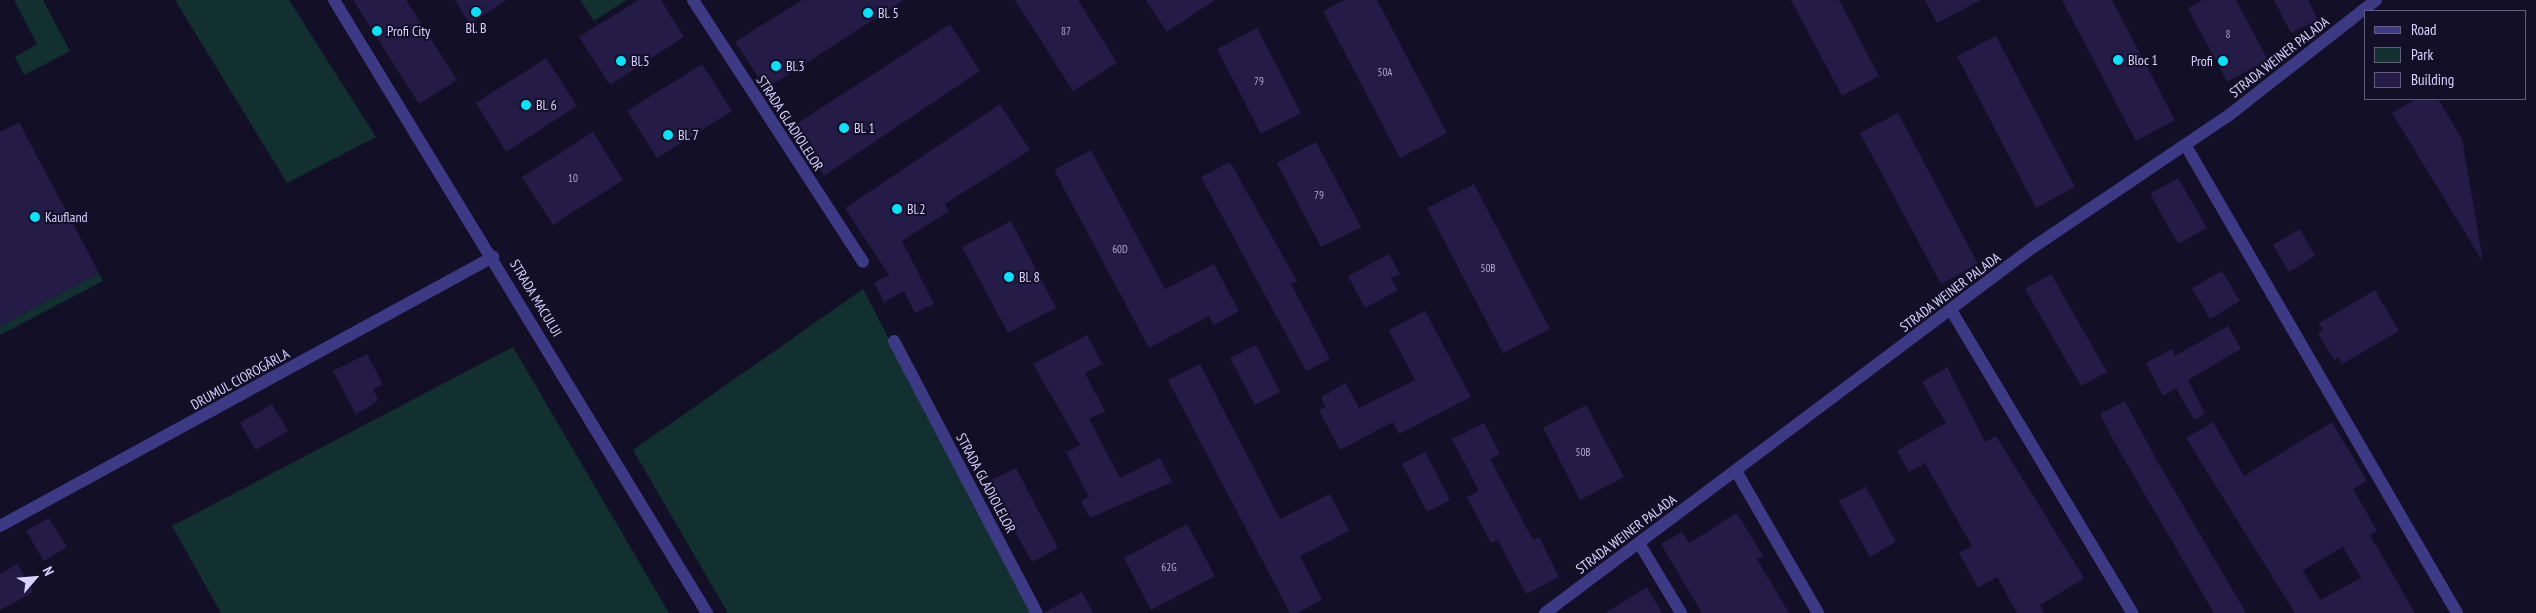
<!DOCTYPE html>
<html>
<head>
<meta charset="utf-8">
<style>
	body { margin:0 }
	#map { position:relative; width:2536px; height:613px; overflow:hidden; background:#130f26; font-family:"PT Sans Narrow",sans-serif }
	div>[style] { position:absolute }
	.green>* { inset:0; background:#12302f }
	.building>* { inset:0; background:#241b47 }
	.street>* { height:12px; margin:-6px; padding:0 6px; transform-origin:6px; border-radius:6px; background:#3d3a85 }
	.dots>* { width:14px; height:14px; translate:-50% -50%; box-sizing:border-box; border:2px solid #130f26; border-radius:50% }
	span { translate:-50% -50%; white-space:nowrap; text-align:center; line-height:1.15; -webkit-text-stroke:4px #130f26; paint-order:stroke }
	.number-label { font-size:11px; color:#aca6d1 }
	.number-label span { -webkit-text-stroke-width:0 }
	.poi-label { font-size:14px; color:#d9d4ff }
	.left { translate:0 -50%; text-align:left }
	.right { translate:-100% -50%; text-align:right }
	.street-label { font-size:14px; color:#d9d4ff }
	.legend { position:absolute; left:2364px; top:10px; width:162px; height:90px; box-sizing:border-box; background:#130f26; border:1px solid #625e7d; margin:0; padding:6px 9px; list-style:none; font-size:15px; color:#d9d4ff }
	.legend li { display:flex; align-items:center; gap:10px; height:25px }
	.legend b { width:25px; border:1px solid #625e7d }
	.north { position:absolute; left:10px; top:553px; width:50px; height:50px; -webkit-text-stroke:4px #130f26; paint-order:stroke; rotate:63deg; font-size:14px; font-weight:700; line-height:20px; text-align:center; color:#d9d4ff }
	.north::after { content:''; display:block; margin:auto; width:18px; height:22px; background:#d9d4ff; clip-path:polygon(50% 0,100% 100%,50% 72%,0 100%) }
</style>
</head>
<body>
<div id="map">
	<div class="green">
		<div style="clip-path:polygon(14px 0,43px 0,70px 51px,24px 75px,15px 57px,37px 44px)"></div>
		<div style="clip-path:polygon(175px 0,289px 0,376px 137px,287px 183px)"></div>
		<div style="clip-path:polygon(580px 0,627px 0,594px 21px)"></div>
		<div style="clip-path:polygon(99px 273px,103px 281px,0 335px,0 326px)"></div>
		<div style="clip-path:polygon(863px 289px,1031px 613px,728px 613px,633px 450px)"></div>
		<div style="clip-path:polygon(513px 347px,669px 613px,221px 613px,172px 526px)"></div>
	</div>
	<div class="building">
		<div style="clip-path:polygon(353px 0,406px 0,457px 80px,419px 104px)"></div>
		<div style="clip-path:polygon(455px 0,507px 0,470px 24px)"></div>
		<div style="clip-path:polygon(638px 0,661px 0,684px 37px,610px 85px,579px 37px)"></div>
		<div style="clip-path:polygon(802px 0,904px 0,766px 89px,735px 42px)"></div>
		<div style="clip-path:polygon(1015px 0,1078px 0,1117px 63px,1073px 91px)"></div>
		<div style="clip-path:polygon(1146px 0,1215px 0,1167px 32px)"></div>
		<div style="clip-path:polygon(1345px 0,1377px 0,1447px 133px,1400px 158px,1323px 11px)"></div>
		<div style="clip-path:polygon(1791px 0,1839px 0,1879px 76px,1842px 96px)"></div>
		<div style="clip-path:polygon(1925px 0,1981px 0,1937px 23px)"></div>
		<div style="clip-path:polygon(2062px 0,2112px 0,2175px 120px,2136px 141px)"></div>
		<div style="clip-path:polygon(2203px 0,2236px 0,2268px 60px,2227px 82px,2188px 8px)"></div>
		<div style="clip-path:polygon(2274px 0,2308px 0,2318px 20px,2291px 33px)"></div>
		<div style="clip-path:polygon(950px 24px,980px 71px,824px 176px,792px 127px)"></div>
		<div style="clip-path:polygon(1257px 28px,1301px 113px,1261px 134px,1217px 49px)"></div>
		<div style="clip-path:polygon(1996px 36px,2075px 187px,2036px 208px,1957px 56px)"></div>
		<div style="clip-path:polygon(546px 58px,577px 106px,506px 152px,476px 103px)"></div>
		<div style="clip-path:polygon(702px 64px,732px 111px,657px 158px,627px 111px)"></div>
		<div style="clip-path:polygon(2416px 99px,2438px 99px,2462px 139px,2483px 262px,2392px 113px)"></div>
		<div style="clip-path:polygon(1000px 104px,1030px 150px,945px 204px,949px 211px,902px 241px,934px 304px,915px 313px,904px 291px,884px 302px,874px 283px,889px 275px,845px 208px)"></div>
		<div style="clip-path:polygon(1898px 113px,1978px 264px,1941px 284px,1860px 133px)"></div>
		<div style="clip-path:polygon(19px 122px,99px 273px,0 326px,0 132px)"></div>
		<div style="clip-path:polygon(593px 132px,623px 180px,553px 225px,522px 177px)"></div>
		<div style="clip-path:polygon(1316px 142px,1361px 227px,1321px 247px,1277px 163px)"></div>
		<div style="clip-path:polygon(1091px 150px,1165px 289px,1214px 264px,1239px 311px,1214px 325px,1209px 316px,1149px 348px,1054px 170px)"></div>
		<div style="clip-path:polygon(1230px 162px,1297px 281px,1291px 284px,1330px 359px,1306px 371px,1201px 177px)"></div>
		<div style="clip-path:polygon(2178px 178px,2207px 228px,2178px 244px,2150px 194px)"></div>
		<div style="clip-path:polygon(1474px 184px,1550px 329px,1503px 353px,1427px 208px)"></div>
		<div style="clip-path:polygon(1011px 221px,1056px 308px,1008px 333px,962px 247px)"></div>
		<div style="clip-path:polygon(2300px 229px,2315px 256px,2289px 272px,2273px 245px)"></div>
		<div style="clip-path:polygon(1389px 254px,1400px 274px,1391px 278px,1398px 290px,1365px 308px,1348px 276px)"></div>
		<div style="clip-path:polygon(2222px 271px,2240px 301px,2210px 319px,2192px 288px)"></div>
		<div style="clip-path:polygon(2051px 274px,2107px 372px,2081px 386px,2025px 289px)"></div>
		<div style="clip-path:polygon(2375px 290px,2399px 331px,2342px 364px,2338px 357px,2334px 360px,2318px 333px,2323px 330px,2319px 323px)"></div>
		<div style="clip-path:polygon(1425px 311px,1471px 397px,1399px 434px,1393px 422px,1340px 450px,1319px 410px,1326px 407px,1321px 397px,1346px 383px,1359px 408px,1415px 380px,1389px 330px)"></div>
		<div style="clip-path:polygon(2228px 326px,2241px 349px,2188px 380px,2205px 414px,2194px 420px,2176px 388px,2163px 396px,2146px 363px,2172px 349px,2175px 356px)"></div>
		<div style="clip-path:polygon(1087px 335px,1102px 364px,1085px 373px,1105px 411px,1089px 419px,1120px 478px,1160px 458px,1172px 482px,1090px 518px,1081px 501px,1089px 497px,1066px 452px,1080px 445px,1033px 364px)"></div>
		<div style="clip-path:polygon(1256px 345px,1280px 392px,1255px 405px,1230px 358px)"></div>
		<div style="clip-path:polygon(367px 354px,383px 384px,373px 389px,378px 399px,374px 404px,356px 414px,333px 371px)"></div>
		<div style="clip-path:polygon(1200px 364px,1280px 519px,1330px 494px,1349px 531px,1300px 556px,1322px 600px,1297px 613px,1290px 613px,1168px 380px)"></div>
		<div style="clip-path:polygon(1947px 367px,1985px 442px,1996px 436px,2084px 578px,2040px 605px,2044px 613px,2017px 613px,1997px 577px,1978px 588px,1959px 553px,1972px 546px,1925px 463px,1909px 472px,1897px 451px,1946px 423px,1922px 382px)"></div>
		<div style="clip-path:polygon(2125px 401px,2156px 459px,2246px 613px,2214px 613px,2113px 440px,2100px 414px)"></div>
		<div style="clip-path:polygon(272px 404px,288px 431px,256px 450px,240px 423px)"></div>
		<div style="clip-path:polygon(1586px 405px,1624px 477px,1580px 500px,1543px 428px)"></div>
		<div style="clip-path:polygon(evenodd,2213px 422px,2244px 476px,2332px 422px,2367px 481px,2353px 489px,2377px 531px,2370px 535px,2415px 613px,2295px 613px,2186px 438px,2213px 422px,2343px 547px,2361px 578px,2320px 600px,2303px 570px,2343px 547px)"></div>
		<div style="clip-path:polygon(1484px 423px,1500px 454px,1490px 459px,1533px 540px,1539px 537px,1559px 577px,1526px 594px,1498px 540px,1491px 543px,1467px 497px,1479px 491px,1452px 439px)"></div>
		<div style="clip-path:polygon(1425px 452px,1450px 500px,1427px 512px,1402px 464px)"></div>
		<div style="clip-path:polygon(1016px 468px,1058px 548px,1032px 562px,987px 482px)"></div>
		<div style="clip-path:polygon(1866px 487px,1896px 542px,1870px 557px,1839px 501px)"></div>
		<div style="clip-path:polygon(1737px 513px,1763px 556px,1757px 559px,1789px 613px,1702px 613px,1661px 544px,1682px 532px,1689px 543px)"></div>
		<div style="clip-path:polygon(49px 518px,67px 547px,44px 561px,26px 531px)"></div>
		<div style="clip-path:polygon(1187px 524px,1215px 576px,1151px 610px,1124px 558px)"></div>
		<div style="clip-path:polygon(17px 564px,33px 592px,0 610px,0 574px)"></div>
		<div style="clip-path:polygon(1647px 587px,1662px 613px,1605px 613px)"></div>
		<div style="clip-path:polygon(1082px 592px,1093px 613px,1045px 613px,1045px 612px)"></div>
	</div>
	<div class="street">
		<div style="left:334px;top:0;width:718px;rotate:58.68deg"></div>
		<div style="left:693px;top:0;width:312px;rotate:57deg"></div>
		<div style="left:2186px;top:146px;width:540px;rotate:59.87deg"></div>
		<div style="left:1951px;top:310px;width:353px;rotate:59.1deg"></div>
		<div style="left:894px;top:341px;width:307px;rotate:62.3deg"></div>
		<div style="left:1736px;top:471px;width:164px;rotate:60deg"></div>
		<div style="left:0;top:526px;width:562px;rotate:-28.62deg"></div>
		<div style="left:1639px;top:543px;width:82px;rotate:59deg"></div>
		<div style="left:1545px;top:613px;width:609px;rotate:-36.85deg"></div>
		<div style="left:2032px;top:248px;width:236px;rotate:-34deg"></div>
		<div style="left:2228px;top:116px;width:188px;rotate:-38.1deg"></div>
	</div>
	<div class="dots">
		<div style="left:476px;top:12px;background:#00e5ff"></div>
		<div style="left:868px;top:13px;background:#00e5ff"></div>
		<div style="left:377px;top:31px;background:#00e5ff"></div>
		<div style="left:2118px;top:60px;background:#00e5ff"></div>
		<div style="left:621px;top:61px;background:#00e5ff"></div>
		<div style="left:2223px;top:61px;background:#00e5ff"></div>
		<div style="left:776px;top:66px;background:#00e5ff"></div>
		<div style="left:526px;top:105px;background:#00e5ff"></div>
		<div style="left:844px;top:128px;background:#00e5ff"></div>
		<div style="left:668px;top:135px;background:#00e5ff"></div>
		<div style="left:897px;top:209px;background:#00e5ff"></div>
		<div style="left:35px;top:217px;background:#00e5ff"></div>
		<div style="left:1009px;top:277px;background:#00e5ff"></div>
	</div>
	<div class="number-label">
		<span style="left:1066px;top:31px">87</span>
		<span style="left:2228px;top:34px">8</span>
		<span style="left:1385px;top:72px">50A</span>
		<span style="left:1259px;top:81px">79</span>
		<span style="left:573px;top:178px">10</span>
		<span style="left:1319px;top:195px">79</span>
		<span style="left:1120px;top:249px">60D</span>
		<span style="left:1488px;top:268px">50B</span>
		<span style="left:1583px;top:452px">50B</span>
		<span style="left:1169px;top:567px">62G</span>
	</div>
	<div class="poi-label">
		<span class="left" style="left:878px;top:13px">Bl. 5</span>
		<span style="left:476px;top:28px">Bl. B</span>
		<span class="left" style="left:387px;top:31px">Profi City</span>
		<span class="left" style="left:2128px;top:60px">Bloc 1</span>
		<span class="left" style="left:631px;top:61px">Bl.5</span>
		<span class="right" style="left:2213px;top:61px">Profi</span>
		<span class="left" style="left:786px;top:66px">Bl.3</span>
		<span class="left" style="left:536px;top:105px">Bl. 6</span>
		<span class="left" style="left:854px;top:128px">Bl. 1</span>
		<span class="left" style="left:678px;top:135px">Bl. 7</span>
		<span class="left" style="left:907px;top:209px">Bl.2</span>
		<span class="left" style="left:45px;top:217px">Kaufland</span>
		<span class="left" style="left:1019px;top:277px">Bl. 8</span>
	</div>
	<div class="street-label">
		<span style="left:2279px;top:57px;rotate:-38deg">STRADA WEINER PALADA</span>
		<span style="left:790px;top:123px;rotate:57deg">STRADA GLADIOLELOR</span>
		<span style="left:1950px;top:292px;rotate:-37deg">STRADA WEINER PALADA</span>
		<span style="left:536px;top:298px;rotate:59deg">STRADA MACULUI</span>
		<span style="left:240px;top:379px;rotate:-29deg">DRUMUL CIOROGÂRLA</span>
		<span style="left:986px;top:483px;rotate:62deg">STRADA GLADIOLELOR</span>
		<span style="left:1626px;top:534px;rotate:-37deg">STRADA WEINER PALADA</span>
	</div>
	<ul class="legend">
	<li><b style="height:6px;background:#3d3a85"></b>Road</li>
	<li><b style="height:14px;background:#12302f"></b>Park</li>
	<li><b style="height:14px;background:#241b47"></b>Building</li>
	</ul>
	<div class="north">N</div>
</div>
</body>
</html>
